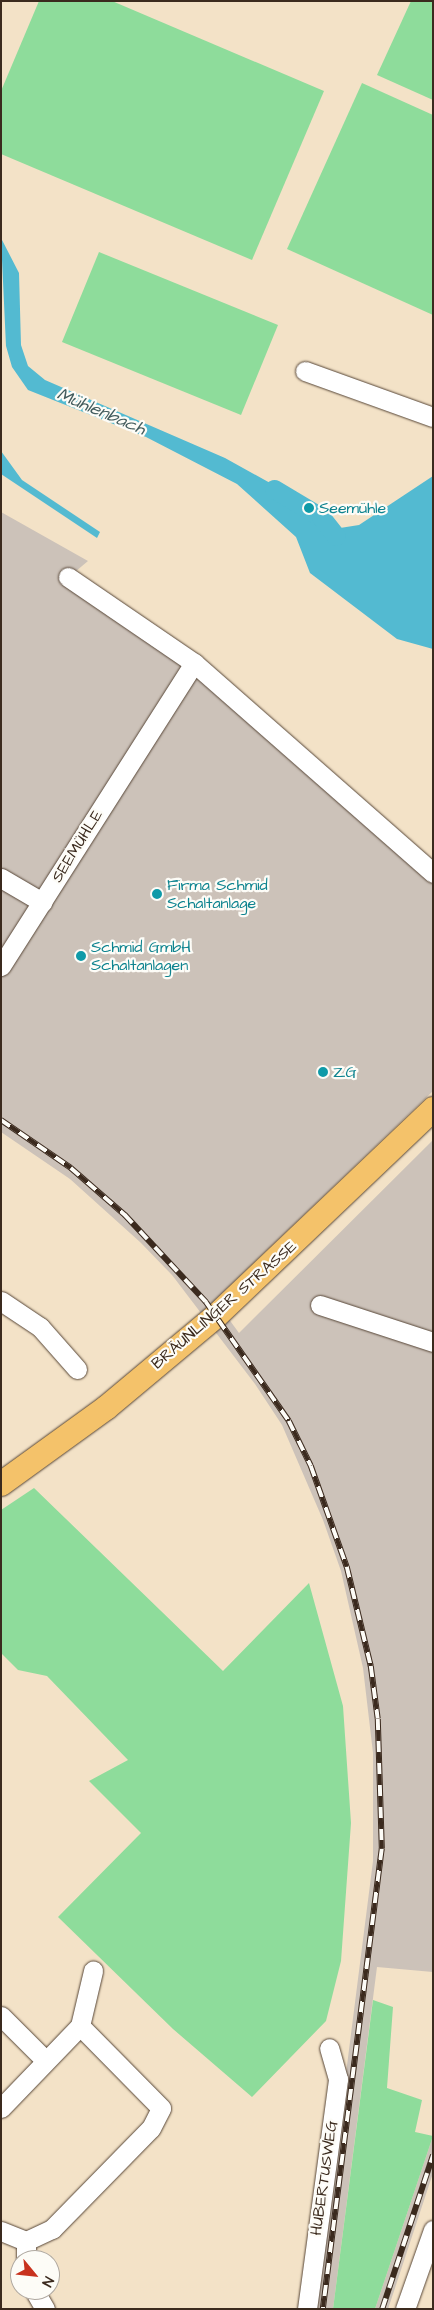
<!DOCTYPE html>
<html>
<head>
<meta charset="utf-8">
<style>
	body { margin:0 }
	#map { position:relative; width:434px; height:2310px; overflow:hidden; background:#f3e2c7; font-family:"Architects Daughter",sans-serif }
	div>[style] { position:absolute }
	.industrial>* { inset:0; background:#ccc2b9 }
	.green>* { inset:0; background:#8edc9b }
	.water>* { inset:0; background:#53bad1 }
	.canal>* { height:19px; margin:-9.5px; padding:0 9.5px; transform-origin:9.5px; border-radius:9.5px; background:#53bad1 }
	.roads { filter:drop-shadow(0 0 1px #574637) drop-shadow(0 0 1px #574637) }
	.minor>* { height:19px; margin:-9.5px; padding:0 9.5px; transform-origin:9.5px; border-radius:9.5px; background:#fff }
	.major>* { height:24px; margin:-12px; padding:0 12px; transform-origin:12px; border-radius:12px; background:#f4c26a }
	.rail>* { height:5.5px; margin-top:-2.75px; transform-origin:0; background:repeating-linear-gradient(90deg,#fdfcf7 0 11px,#3b2a1e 0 22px); box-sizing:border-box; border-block:1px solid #3b2a1e }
	.dots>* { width:14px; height:14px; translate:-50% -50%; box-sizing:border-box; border:2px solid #fdfcf7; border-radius:50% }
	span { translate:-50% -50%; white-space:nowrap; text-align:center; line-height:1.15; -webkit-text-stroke:4.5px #fdfcf7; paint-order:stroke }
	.culture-label { font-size:16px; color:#0d838f }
	.left { translate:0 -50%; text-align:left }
	.street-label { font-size:16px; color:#3b2a1e }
	.water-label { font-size:18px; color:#435c5d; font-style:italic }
	.frame { position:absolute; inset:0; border:2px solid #3b2a1e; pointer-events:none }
	.north { position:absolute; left:10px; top:2250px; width:50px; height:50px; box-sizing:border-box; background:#fdfcf7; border:1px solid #afa8a0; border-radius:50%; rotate:118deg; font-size:14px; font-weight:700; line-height:20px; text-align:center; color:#3b2a1e }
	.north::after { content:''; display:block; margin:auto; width:18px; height:22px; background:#c8321e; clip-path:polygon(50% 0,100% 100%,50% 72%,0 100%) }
</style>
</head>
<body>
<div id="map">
	<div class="industrial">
		<div style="clip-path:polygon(1px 512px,88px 561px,69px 577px,182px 655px,433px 873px,433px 1091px,215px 1300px,239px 1333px,433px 1140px,433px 1972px,377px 1967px,333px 2309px,316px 2309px,373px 1861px,373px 1753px,363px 1668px,341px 1571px,323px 1520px,282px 1425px,255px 1384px,172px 1275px,140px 1242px,70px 1179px,1px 1132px)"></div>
		<div style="clip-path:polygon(433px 2136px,433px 2173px,394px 2291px,388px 2309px,375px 2309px)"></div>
	</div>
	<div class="green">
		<div style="clip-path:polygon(39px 1px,112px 1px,324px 91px,252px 260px,1px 154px,1px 91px)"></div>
		<div style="clip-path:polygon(411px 1px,433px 1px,433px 100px,377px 75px)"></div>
		<div style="clip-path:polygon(362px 83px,433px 115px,433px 315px,287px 249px)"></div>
		<div style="clip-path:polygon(99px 252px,278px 325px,241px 415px,62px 342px)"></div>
		<div style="clip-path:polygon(34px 1488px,223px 1671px,309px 1583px,343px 1706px,351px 1823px,341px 1961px,326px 2021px,252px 2097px,173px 2029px,58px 1917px,141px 1833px,89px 1781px,128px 1760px,47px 1676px,18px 1670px,1px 1653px,1px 1510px)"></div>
		<div style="clip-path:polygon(373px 2000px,393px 2007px,387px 2088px,422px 2100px,415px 2132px,433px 2136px,375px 2309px,333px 2309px)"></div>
	</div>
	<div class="water">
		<div style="clip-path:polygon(1px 238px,19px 273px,21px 345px,28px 366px,45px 380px,225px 458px,297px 498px,292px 507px,318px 523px,326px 509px,340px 528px,359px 525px,433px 476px,433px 649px,397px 639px,310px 573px,296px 537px,237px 484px,146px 437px,28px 390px,12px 367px,6px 346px)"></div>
		<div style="clip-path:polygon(1px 451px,22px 480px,100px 532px,97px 538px,1px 474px)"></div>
	</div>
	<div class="canal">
		<div style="left:274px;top:489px;width:55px;rotate:30.8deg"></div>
		<div style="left:321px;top:517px;width:24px;rotate:52deg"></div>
	</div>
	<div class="roads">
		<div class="minor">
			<div style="left:305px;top:371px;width:136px;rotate:19.8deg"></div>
			<div style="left:68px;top:577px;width:153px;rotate:34.3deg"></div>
			<div style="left:194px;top:663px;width:318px;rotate:41.3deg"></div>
			<div style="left:1px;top:878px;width:48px;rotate:30.3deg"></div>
			<div style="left:1px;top:966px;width:359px;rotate:-57.5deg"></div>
			<div style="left:1px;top:1301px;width:47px;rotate:33.7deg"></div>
			<div style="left:40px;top:1327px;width:56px;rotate:48.6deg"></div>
			<div style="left:320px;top:1305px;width:119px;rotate:18.1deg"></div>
			<div style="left:1px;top:2016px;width:62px;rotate:45deg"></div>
			<div style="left:1px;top:2108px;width:114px;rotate:-46.1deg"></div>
			<div style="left:80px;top:2026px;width:57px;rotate:-76.7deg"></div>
			<div style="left:1px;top:2231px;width:27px;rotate:22deg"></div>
			<div style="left:26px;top:2241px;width:19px;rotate:90deg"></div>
			<div style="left:26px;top:2241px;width:29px;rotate:-25deg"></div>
			<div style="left:52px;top:2229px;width:141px;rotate:-45.6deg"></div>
			<div style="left:151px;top:2128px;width:22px;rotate:-63deg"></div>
			<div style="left:161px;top:2108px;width:115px;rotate:-134.6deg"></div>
			<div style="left:34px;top:2290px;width:22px;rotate:60deg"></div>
			<div style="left:307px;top:2309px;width:232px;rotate:-82.3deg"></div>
			<div style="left:338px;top:2079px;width:32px;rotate:-106deg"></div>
			<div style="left:405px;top:2309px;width:84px;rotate:-70.5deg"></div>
		</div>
		<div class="major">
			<div style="left:1px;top:1484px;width:130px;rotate:-35.9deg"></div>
			<div style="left:106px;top:1408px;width:143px;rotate:-39.9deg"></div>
			<div style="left:216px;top:1316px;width:300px;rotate:-43.6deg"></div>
		</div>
	</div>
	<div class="rail">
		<div style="left:1px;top:1120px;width:85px;rotate:34.4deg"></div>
		<div style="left:71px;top:1168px;width:72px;rotate:41deg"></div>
		<div style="left:125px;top:1215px;width:119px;rotate:47deg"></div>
		<div style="left:206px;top:1302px;width:145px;rotate:55.1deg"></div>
		<div style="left:289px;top:1421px;width:50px;rotate:63.9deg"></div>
		<div style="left:311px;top:1466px;width:107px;rotate:70.4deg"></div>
		<div style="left:347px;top:1567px;width:102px;rotate:76.4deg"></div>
		<div style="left:371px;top:1666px;width:53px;rotate:82.5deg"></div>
		<div style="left:378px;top:1719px;width:130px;rotate:88.2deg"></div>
		<div style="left:382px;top:1849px;width:464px;rotate:97.3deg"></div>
		<div style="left:382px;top:2309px;width:162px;rotate:-71.7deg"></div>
	</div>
	<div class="dots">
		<div style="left:309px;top:508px;background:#0f9aa8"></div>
		<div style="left:157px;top:894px;background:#0f9aa8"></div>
		<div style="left:81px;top:956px;background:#0f9aa8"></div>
		<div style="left:323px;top:1072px;background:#0f9aa8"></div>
	</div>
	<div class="culture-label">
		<span class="left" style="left:319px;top:508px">Seemühle</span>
		<span class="left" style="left:167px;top:894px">Firma Schmid<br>Schaltanlage</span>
		<span class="left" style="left:91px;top:956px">Schmid GmbH<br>Schaltanlagen</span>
		<span class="left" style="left:333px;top:1072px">ZG</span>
	</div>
	<div class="street-label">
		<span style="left:77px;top:846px;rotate:-58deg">SEEMÜHLE</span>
		<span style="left:224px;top:1305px;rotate:-41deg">BRÄUNLINGER STRASSE</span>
		<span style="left:324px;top:2178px;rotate:-82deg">HUBERTUSWEG</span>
	</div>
	<div class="water-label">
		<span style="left:101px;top:412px;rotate:23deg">Mühlenbach</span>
	</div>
	<div class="frame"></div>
	<div class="north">N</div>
</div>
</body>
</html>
